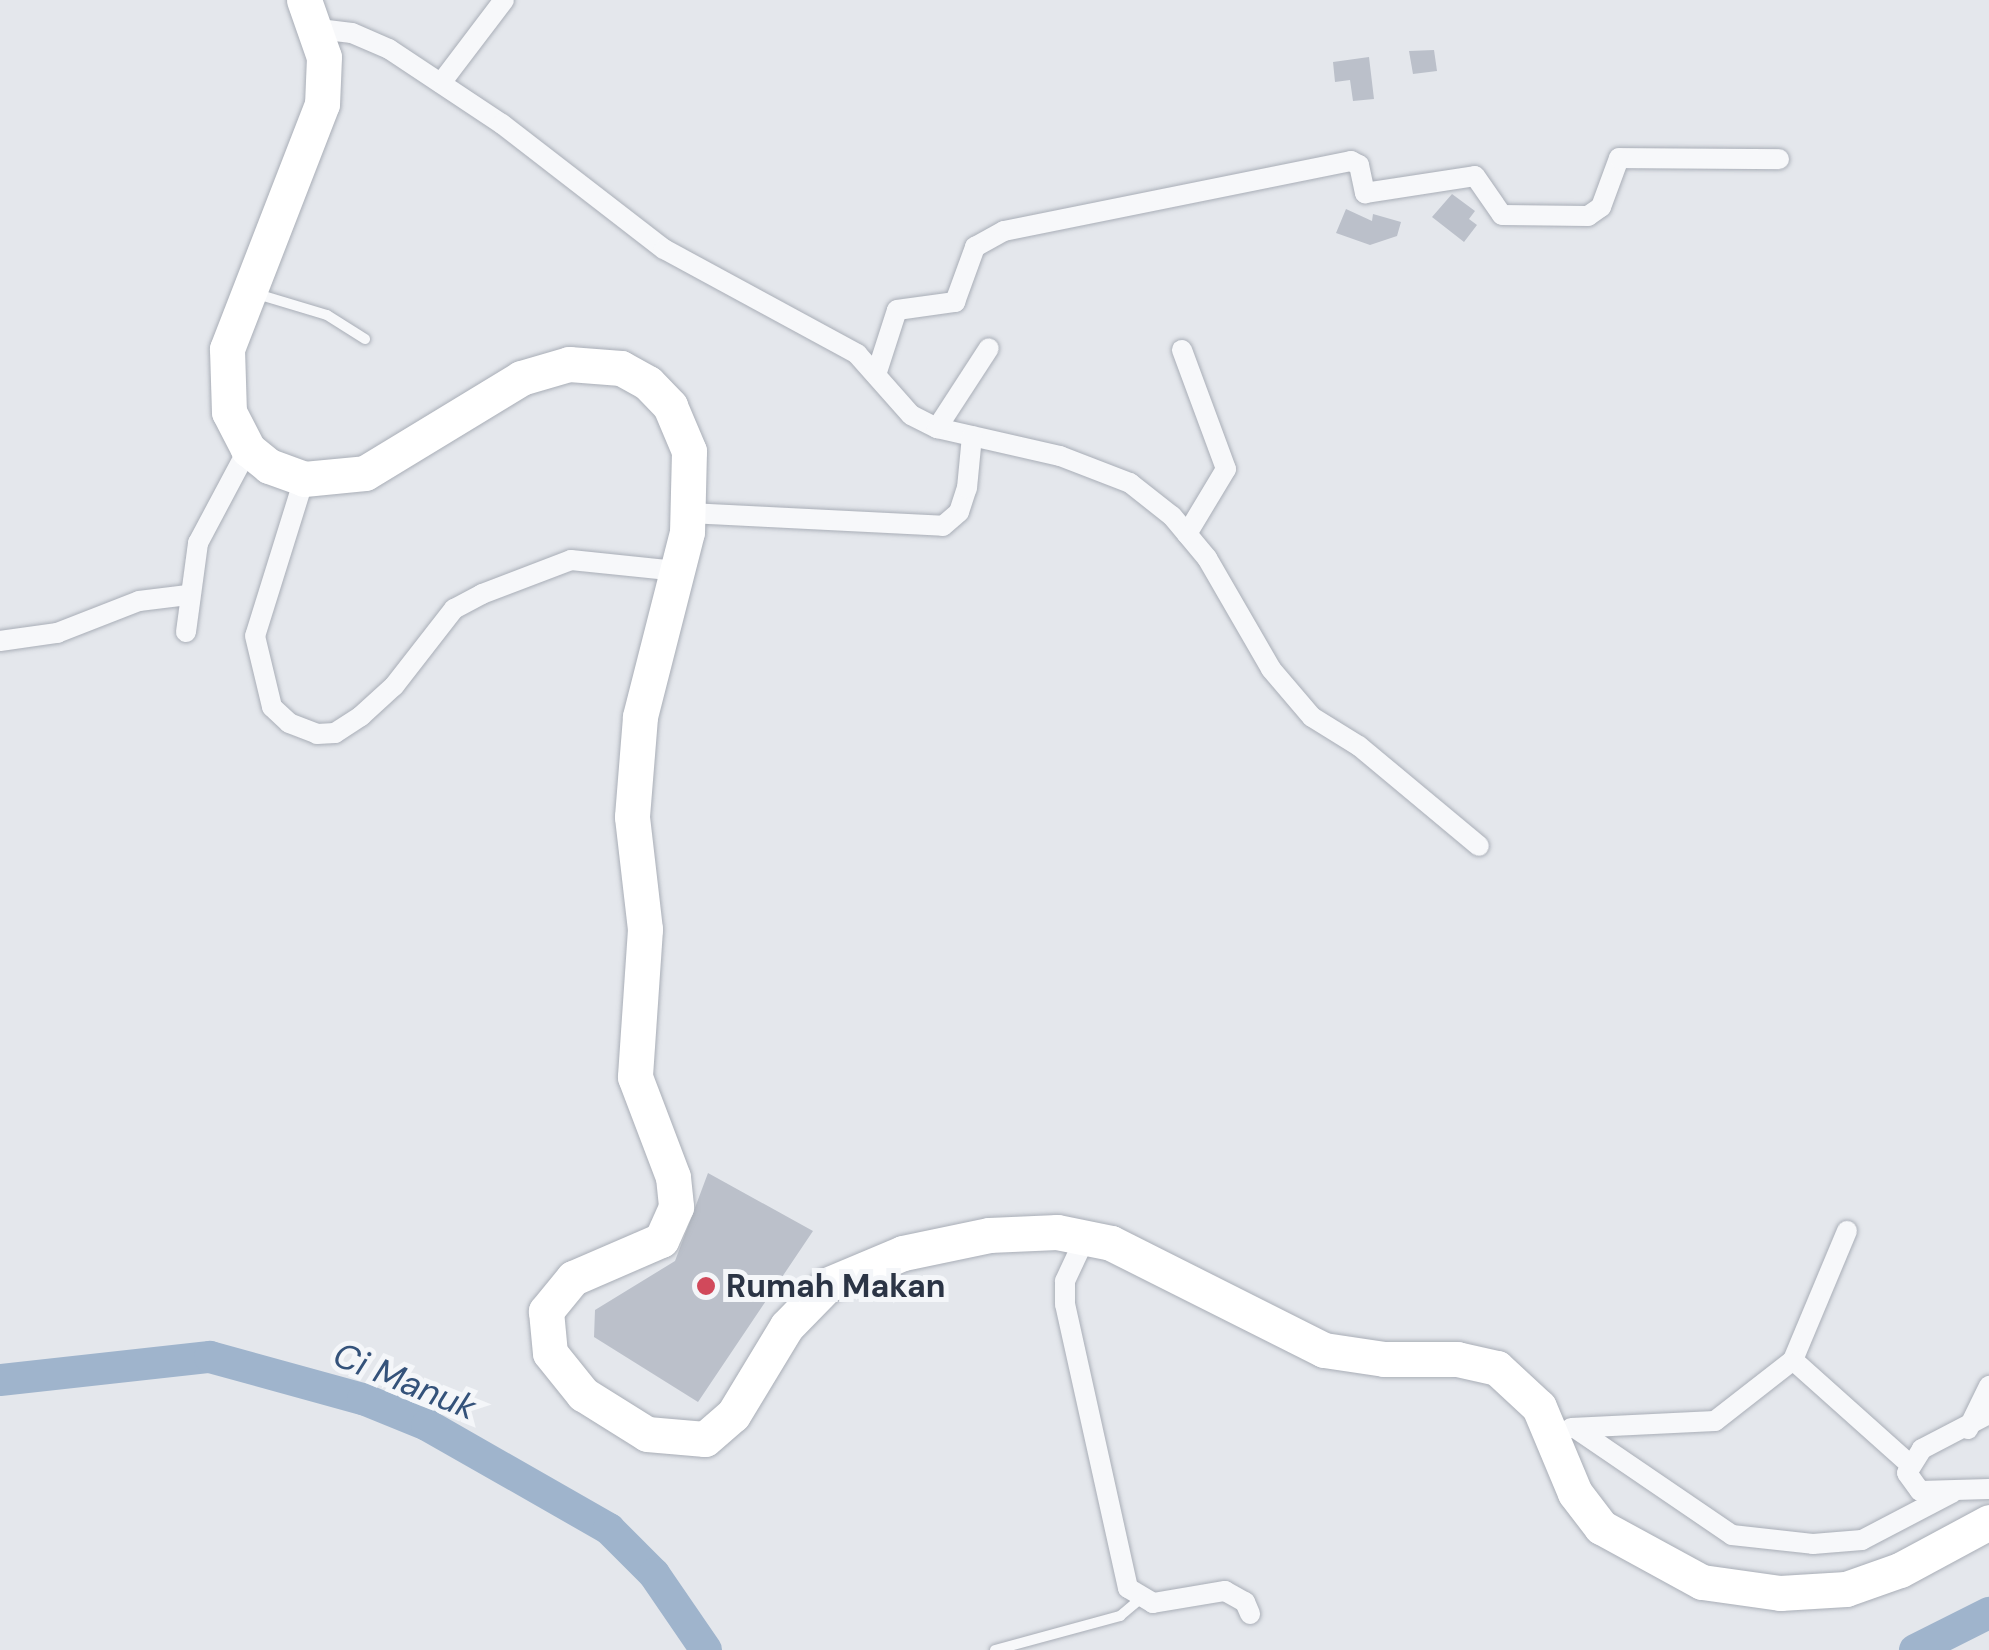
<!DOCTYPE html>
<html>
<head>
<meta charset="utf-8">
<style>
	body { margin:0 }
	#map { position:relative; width:1989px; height:1650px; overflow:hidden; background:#e4e7ec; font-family:"DM Sans",sans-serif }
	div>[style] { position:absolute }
	.river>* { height:32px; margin:-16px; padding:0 16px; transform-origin:16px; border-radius:16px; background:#9fb4cc }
	.building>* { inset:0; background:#bbc0ca }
	.roads { filter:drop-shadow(0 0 2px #a9aeb7) drop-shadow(0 0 2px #a9aeb7) }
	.service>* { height:10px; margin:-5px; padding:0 5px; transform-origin:5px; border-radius:5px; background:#f7f8fa }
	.minor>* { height:20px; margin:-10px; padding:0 10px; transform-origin:10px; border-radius:10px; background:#f7f8fa }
	.trunk>* { height:35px; margin:-17.5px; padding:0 17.5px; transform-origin:17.5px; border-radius:17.5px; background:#fff }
	.dots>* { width:28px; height:28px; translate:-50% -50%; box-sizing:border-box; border:5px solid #f4f6f9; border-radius:50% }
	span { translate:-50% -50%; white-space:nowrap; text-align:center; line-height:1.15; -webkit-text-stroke:10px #f4f6f9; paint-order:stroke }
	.poi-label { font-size:32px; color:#2b3445; font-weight:700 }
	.left { translate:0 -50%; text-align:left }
	.water-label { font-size:35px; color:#34527a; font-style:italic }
</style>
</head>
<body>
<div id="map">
	<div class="river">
		<div style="left:0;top:1380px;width:211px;rotate:-6.3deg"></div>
		<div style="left:210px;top:1357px;width:159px;rotate:15.4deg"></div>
		<div style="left:363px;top:1399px;width:69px;rotate:22.1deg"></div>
		<div style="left:427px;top:1425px;width:210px;rotate:29.7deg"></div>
		<div style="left:609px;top:1529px;width:64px;rotate:45deg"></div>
		<div style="left:654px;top:1574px;width:92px;rotate:55.6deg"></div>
		<div style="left:1915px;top:1650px;width:83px;rotate:-26.6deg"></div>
	</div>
	<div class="building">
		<div style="clip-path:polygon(1434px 50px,1437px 71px,1413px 74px,1409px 51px)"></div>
		<div style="clip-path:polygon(1369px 57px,1374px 99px,1353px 101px,1350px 80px,1335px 82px,1333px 62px)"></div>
		<div style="clip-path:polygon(1452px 194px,1475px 211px,1469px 219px,1477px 225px,1464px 242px,1432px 217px)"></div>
		<div style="clip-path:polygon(1346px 209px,1372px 221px,1373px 214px,1401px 222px,1397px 236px,1370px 245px,1336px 233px)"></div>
		<div style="clip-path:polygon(708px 1173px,813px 1231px,698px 1402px,594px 1337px,595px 1310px,675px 1261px)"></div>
	</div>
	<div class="roads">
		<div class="service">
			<div style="left:257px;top:294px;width:73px;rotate:16.7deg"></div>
			<div style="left:327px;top:315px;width:45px;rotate:32.3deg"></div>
			<div style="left:995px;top:1650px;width:130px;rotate:-15.2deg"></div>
			<div style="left:1120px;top:1616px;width:26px;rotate:-40deg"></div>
		</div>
		<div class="minor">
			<div style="left:319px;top:29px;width:33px;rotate:7deg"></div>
			<div style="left:352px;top:33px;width:40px;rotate:23.4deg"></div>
			<div style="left:389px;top:49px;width:136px;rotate:33.6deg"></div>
			<div style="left:502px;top:124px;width:205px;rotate:37.7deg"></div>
			<div style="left:664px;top:249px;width:220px;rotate:28.5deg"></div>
			<div style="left:857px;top:354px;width:81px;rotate:48.5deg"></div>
			<div style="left:911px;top:415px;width:29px;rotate:27deg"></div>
			<div style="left:937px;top:428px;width:126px;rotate:12.8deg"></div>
			<div style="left:1060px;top:456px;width:75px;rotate:21.1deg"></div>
			<div style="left:1130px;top:483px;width:53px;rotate:38.2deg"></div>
			<div style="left:1172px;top:516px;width:55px;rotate:50.2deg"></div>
			<div style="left:1207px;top:558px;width:128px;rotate:60deg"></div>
			<div style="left:1271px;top:669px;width:63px;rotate:49.5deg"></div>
			<div style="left:1312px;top:717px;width:55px;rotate:31.7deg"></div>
			<div style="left:1359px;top:746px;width:156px;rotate:39.8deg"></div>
			<div style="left:441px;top:83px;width:104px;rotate:-52.8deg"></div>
			<div style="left:1182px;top:350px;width:127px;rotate:69.7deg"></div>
			<div style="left:1226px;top:469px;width:76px;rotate:121deg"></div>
			<div style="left:876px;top:375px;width:68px;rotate:-72.1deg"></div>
			<div style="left:897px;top:310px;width:59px;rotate:-7.9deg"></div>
			<div style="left:955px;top:302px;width:59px;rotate:-70deg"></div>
			<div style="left:975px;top:247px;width:33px;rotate:-29deg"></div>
			<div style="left:1004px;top:231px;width:354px;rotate:-11.4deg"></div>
			<div style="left:1351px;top:161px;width:9px;rotate:27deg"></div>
			<div style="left:1359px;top:165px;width:29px;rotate:78deg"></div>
			<div style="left:1365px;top:193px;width:111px;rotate:-8.8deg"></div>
			<div style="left:1475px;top:176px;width:47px;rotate:55.3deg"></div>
			<div style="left:1502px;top:215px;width:86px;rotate:0.7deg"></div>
			<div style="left:1588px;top:216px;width:16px;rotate:-35deg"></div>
			<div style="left:1601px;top:207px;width:52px;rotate:-69.8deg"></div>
			<div style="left:1619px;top:158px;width:160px;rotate:0.4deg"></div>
			<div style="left:937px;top:428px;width:95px;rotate:-57deg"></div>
			<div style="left:304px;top:479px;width:164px;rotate:107.3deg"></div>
			<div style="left:255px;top:636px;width:73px;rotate:76.5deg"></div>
			<div style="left:272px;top:707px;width:23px;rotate:43deg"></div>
			<div style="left:289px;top:723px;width:30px;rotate:21deg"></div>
			<div style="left:317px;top:734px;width:18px;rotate:-3deg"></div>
			<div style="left:335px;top:733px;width:31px;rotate:-33deg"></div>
			<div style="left:361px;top:716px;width:45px;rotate:-42.3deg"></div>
			<div style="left:394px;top:686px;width:98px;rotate:-52.1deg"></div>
			<div style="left:454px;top:609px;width:32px;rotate:-28deg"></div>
			<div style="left:482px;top:594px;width:95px;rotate:-20.9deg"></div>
			<div style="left:571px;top:560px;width:108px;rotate:5.9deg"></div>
			<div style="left:689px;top:513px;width:254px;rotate:2.9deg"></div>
			<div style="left:943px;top:526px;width:21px;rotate:-41deg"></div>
			<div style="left:959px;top:512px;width:25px;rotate:-72deg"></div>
			<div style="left:967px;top:488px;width:52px;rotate:-84.5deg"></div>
			<div style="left:186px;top:632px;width:90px;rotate:-82.3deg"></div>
			<div style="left:198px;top:543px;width:106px;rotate:-62deg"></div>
			<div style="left:0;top:641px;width:58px;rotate:-8deg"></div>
			<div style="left:57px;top:633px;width:88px;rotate:-21.3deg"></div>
			<div style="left:139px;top:601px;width:49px;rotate:-7deg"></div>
			<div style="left:1086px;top:1236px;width:50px;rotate:115deg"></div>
			<div style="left:1065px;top:1281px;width:23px;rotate:90deg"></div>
			<div style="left:1065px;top:1304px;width:291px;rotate:77.5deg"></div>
			<div style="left:1128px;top:1588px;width:29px;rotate:31deg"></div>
			<div style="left:1153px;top:1603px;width:73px;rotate:-9.5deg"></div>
			<div style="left:1225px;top:1591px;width:23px;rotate:29deg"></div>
			<div style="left:1245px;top:1602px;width:13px;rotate:67deg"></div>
			<div style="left:1793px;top:1360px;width:140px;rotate:-67.3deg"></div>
			<div style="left:1989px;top:1414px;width:76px;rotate:152.4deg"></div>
			<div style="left:1922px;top:1449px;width:28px;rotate:122deg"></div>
			<div style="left:1907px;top:1473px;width:22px;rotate:54deg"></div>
			<div style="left:1920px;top:1491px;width:69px;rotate:-1.7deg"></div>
			<div style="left:1571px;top:1428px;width:144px;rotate:-2.8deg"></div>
			<div style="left:1715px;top:1421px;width:99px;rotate:-38deg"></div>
			<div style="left:1793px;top:1360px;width:154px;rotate:41.8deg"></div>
			<div style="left:1575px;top:1428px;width:190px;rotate:34.3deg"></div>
			<div style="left:1732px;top:1535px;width:81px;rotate:6.3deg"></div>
			<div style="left:1813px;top:1544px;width:49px;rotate:-4.7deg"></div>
			<div style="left:1862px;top:1540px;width:102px;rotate:-27.6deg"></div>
			<div style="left:1968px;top:1429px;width:48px;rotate:-64deg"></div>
		</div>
		<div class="trunk">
			<div style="left:304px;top:0;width:60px;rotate:70.7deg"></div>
			<div style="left:324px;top:57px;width:47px;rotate:92.4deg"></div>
			<div style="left:322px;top:104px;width:263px;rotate:111.2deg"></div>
			<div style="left:227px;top:349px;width:63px;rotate:88.2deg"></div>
			<div style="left:229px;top:412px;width:42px;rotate:62.8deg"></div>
			<div style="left:248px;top:449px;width:27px;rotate:39deg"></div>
			<div style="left:269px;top:466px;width:37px;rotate:20deg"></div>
			<div style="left:304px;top:479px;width:61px;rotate:-5.6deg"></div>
			<div style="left:365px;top:473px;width:183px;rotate:-31.3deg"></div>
			<div style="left:521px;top:378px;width:50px;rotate:-16.3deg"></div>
			<div style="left:569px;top:364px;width:52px;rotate:4.4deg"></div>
			<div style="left:621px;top:368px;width:31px;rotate:29deg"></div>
			<div style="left:648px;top:383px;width:32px;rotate:46deg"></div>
			<div style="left:670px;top:406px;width:49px;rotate:67.1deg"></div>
			<div style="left:689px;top:451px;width:81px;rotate:91.4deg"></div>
			<div style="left:687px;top:532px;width:191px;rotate:104.3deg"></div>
			<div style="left:640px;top:717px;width:100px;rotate:94.6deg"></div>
			<div style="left:632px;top:817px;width:113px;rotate:83.4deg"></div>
			<div style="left:645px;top:929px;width:148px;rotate:93.9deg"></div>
			<div style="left:635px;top:1077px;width:107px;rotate:69.2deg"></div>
			<div style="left:673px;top:1177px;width:30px;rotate:84deg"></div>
			<div style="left:676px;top:1207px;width:36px;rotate:114deg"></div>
			<div style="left:661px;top:1240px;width:96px;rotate:156.6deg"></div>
			<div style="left:573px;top:1278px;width:43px;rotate:129.3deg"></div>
			<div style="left:546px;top:1311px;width:42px;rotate:84.6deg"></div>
			<div style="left:550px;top:1353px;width:53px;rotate:51.2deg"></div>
			<div style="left:583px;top:1394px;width:75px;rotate:32deg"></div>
			<div style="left:647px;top:1434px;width:58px;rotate:4.9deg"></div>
			<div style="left:705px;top:1439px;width:37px;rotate:-41deg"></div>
			<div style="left:733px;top:1415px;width:104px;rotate:-58.8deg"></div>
			<div style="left:787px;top:1326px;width:57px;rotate:-45.7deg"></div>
			<div style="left:827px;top:1285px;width:82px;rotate:-22.8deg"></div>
			<div style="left:903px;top:1253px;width:88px;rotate:-11.8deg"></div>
			<div style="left:989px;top:1235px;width:68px;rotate:-2.5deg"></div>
			<div style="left:1057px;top:1232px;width:55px;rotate:11.5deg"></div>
			<div style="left:1111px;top:1243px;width:238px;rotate:26.7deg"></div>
			<div style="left:1324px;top:1350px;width:61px;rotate:8.5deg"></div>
			<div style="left:1384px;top:1359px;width:73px"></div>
			<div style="left:1457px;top:1359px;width:41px;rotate:12.7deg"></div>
			<div style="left:1497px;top:1368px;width:57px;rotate:42.9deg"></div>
			<div style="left:1539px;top:1407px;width:93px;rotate:67.3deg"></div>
			<div style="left:1575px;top:1493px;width:43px;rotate:52.6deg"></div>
			<div style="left:1601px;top:1527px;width:115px;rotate:28.6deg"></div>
			<div style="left:1702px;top:1582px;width:79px;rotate:8deg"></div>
			<div style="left:1780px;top:1593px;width:66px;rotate:-3.5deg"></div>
			<div style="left:1846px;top:1589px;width:57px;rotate:-19.4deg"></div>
			<div style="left:1900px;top:1570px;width:101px;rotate:-28.3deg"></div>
		</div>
	</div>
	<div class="dots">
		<div style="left:706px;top:1286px;background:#d1495b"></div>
	</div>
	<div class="poi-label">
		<span class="left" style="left:726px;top:1286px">Rumah Makan</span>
	</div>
	<div class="water-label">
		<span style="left:405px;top:1381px;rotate:22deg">Ci Manuk</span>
	</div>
</div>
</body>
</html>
